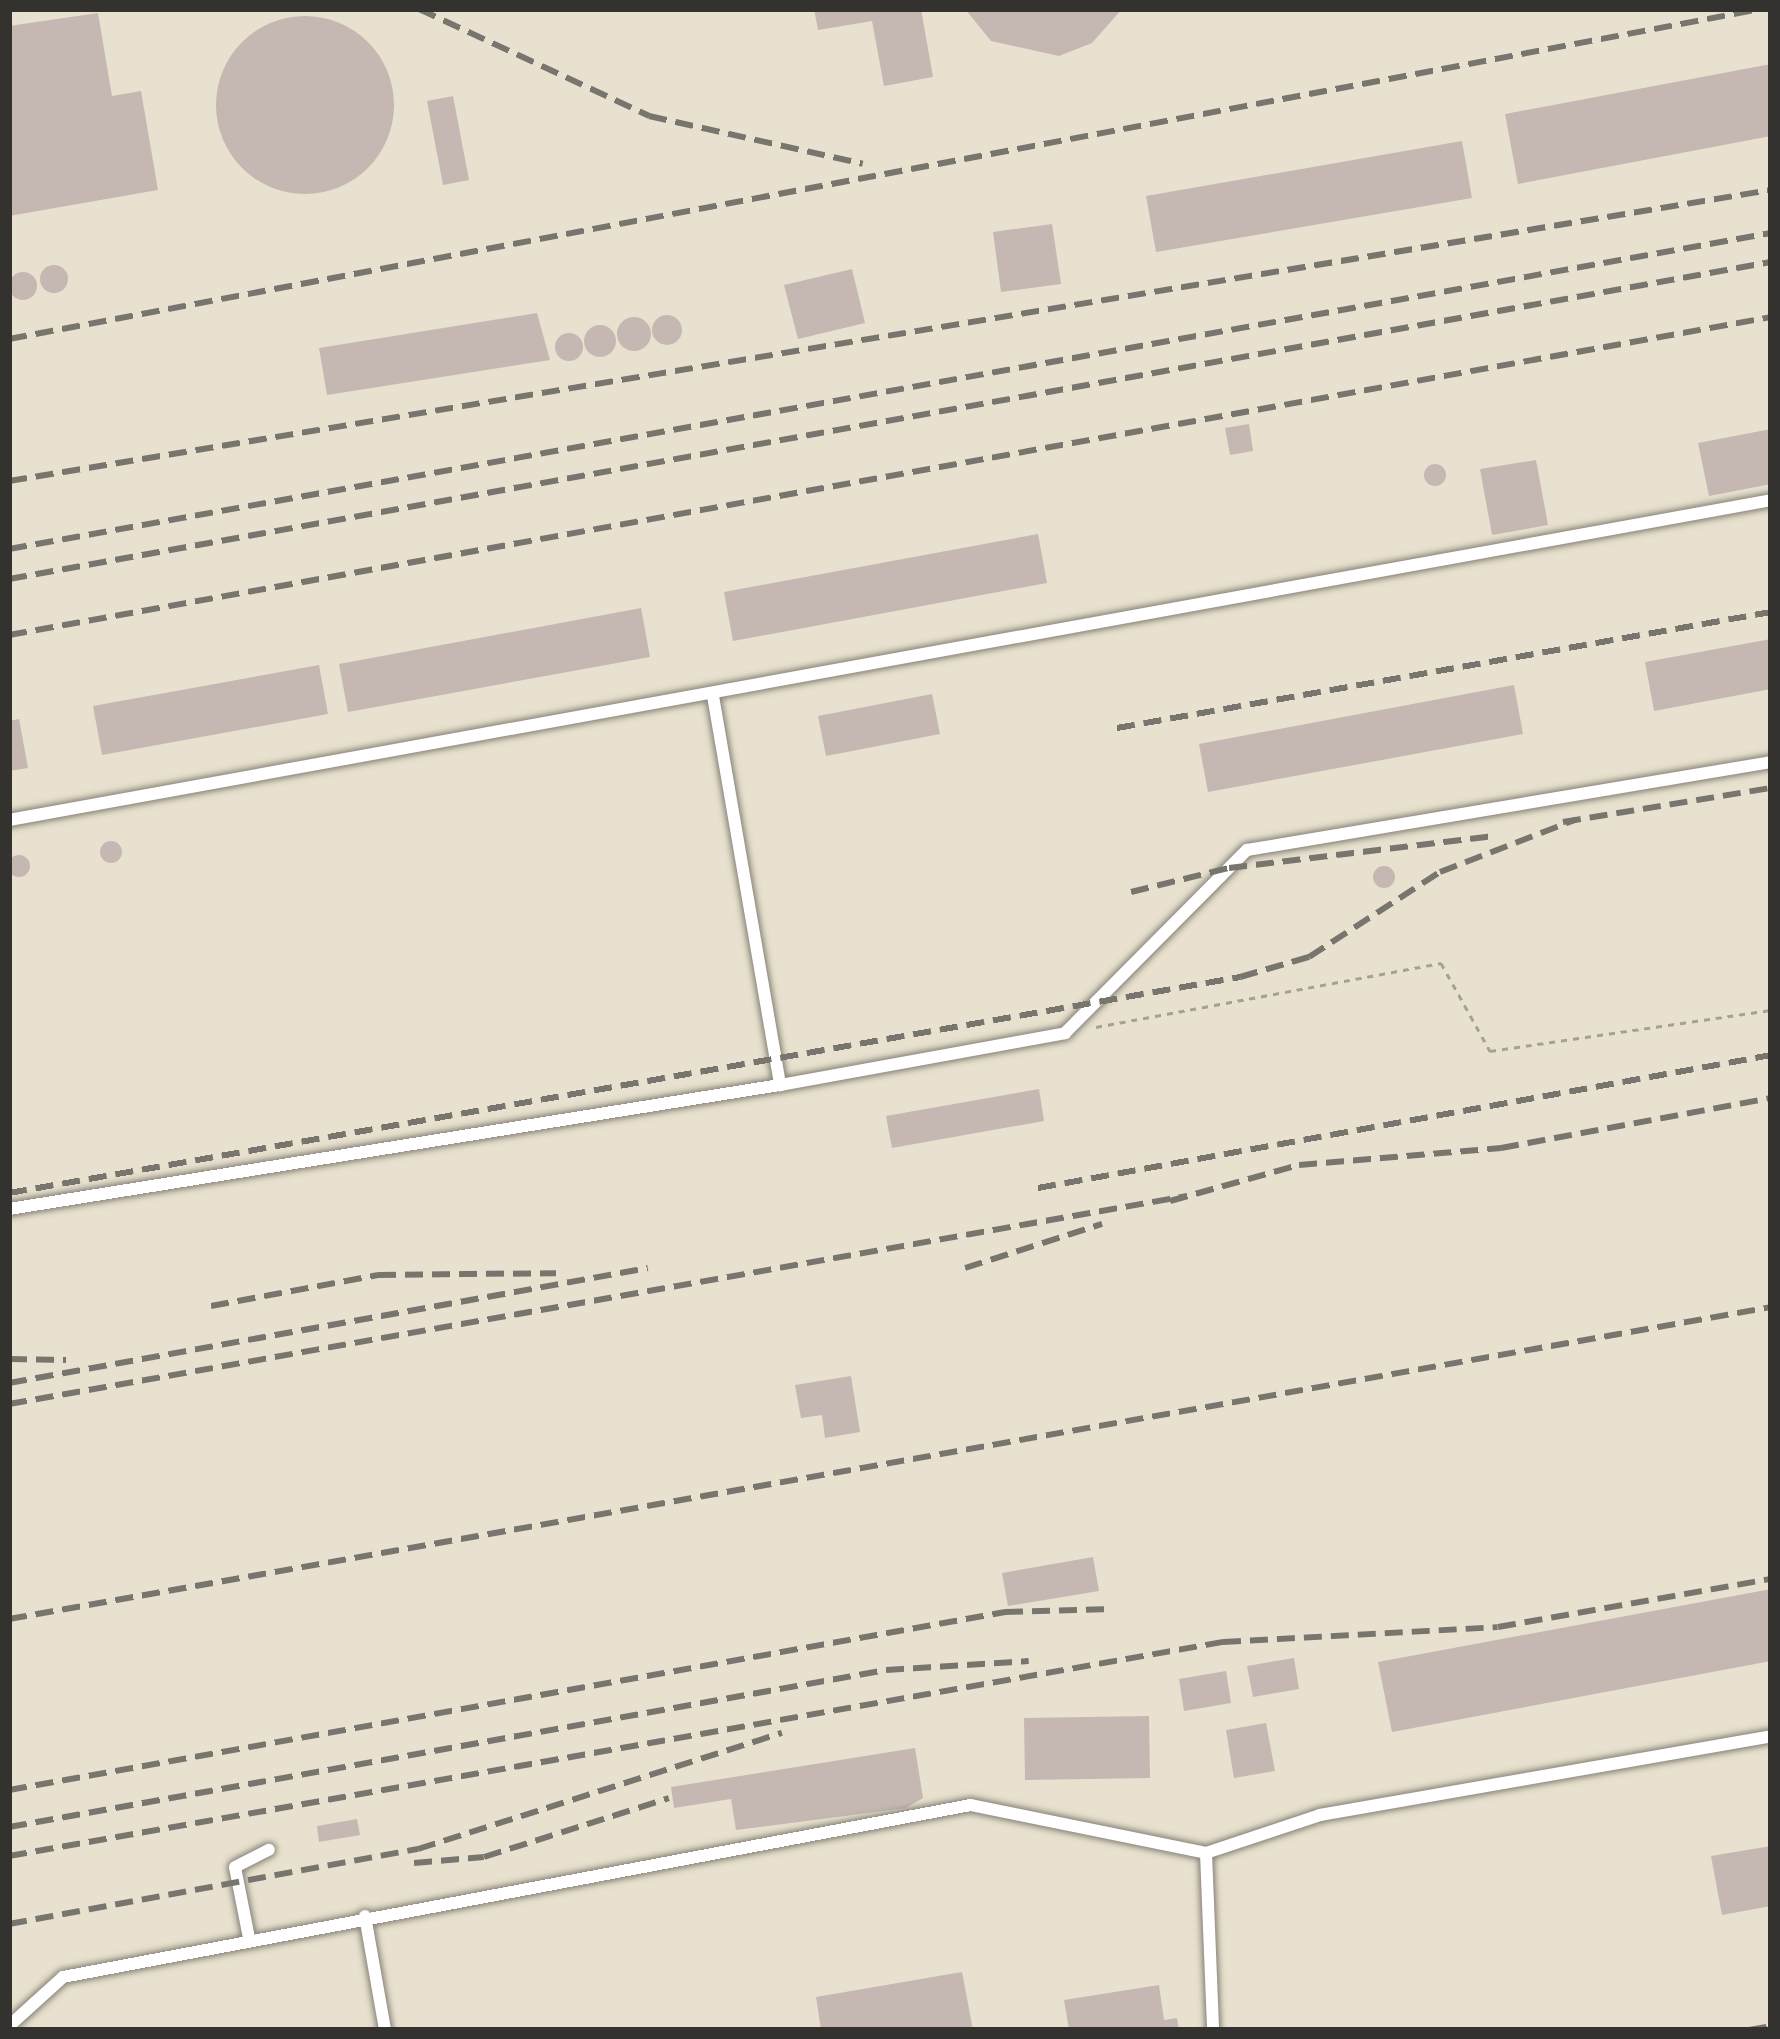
<!DOCTYPE html>
<html>
<head>
<meta charset="utf-8">
<style>
	body { margin:0 }
	#map { position:relative; width:1780px; height:2039px; overflow:hidden; background:#f1ede1; font-family:"DM Sans",sans-serif }
	div>[style] { position:absolute }
	.built>* { inset:0; background:#e8e1cf }
	.building>* { inset:0; background:#c5b8b2 }
	.round { border-radius:50% }
	.path>* { height:3px; margin-top:-1.5px; transform-origin:0; background:repeating-linear-gradient(90deg,#a4a198 0 6px,transparent 0 12px) }
	.roads { filter:drop-shadow(0 0 3px #868277) drop-shadow(0 0 3px #868277) }
	.lane>* { height:12px; margin:-6px; padding:0 6px; transform-origin:6px; border-radius:6px; background:#fff }
	.rail>* { height:6px; margin-top:-3px; transform-origin:0; background:repeating-linear-gradient(90deg,#78756f 0 18px,transparent 0 27px) }
	span { translate:-50% -50%; white-space:nowrap; text-align:center; line-height:1.15; -webkit-text-stroke:9px #fff; paint-order:stroke }
	.frame { position:absolute; inset:0; border:12px solid #34322e; pointer-events:none }
</style>
</head>
<body>
<div id="map">
	<div class="built">
		<div style="clip-path:polygon(9px 9px,1771px 9px,1771px 2030px,9px 2030px)"></div>
	</div>
	<div class="building">
		<div style="clip-path:polygon(814px 9px,921px 9px,933px 77px,884px 86px,872px 21px,818px 30px)"></div>
		<div style="clip-path:polygon(965px 9px,1122px 9px,1092px 43px,1059px 56px,991px 41px)"></div>
		<div style="clip-path:polygon(98px 13px,112px 96px,141px 91px,158px 190px,9px 216px,9px 26px)"></div>
		<div class="round" style="left:216px;top:16px;width:178px;height:178px"></div>
		<div style="clip-path:polygon(1771px 64px,1771px 136px,1518px 184px,1505px 114px)"></div>
		<div style="clip-path:polygon(453px 96px,469px 180px,443px 185px,427px 101px)"></div>
		<div style="clip-path:polygon(1462px 141px,1472px 198px,1156px 252px,1146px 196px)"></div>
		<div style="clip-path:polygon(1052px 224px,1061px 284px,1001px 292px,993px 232px)"></div>
		<div class="round" style="left:40px;top:265px;width:28px;height:28px"></div>
		<div style="clip-path:polygon(852px 269px,865px 323px,798px 339px,784px 285px)"></div>
		<div class="round" style="left:9px;top:272px;width:28px;height:28px"></div>
		<div style="clip-path:polygon(537px 313px,550px 360px,327px 395px,319px 348px)"></div>
		<div class="round" style="left:652px;top:315px;width:30px;height:30px"></div>
		<div class="round" style="left:617px;top:317px;width:34px;height:34px"></div>
		<div class="round" style="left:584px;top:325px;width:32px;height:32px"></div>
		<div class="round" style="left:555px;top:333px;width:28px;height:28px"></div>
		<div style="clip-path:polygon(1249px 424px,1253px 451px,1230px 455px,1225px 428px)"></div>
		<div style="clip-path:polygon(1771px 429px,1771px 484px,1709px 496px,1698px 443px)"></div>
		<div style="clip-path:polygon(1536px 460px,1548px 525px,1492px 535px,1480px 469px)"></div>
		<div class="round" style="left:1424px;top:464px;width:22px;height:22px"></div>
		<div style="clip-path:polygon(1038px 534px,1047px 583px,733px 641px,724px 592px)"></div>
		<div style="clip-path:polygon(641px 608px,650px 657px,348px 712px,339px 664px)"></div>
		<div style="clip-path:polygon(1771px 639px,1771px 689px,1654px 711px,1645px 662px)"></div>
		<div style="clip-path:polygon(319px 665px,328px 714px,102px 755px,93px 706px)"></div>
		<div style="clip-path:polygon(1514px 685px,1523px 734px,1208px 792px,1199px 744px)"></div>
		<div style="clip-path:polygon(932px 694px,940px 734px,826px 756px,818px 716px)"></div>
		<div style="clip-path:polygon(19px 719px,28px 768px,9px 771px,9px 721px)"></div>
		<div class="round" style="left:100px;top:841px;width:22px;height:22px"></div>
		<div class="round" style="left:8px;top:855px;width:22px;height:22px"></div>
		<div class="round" style="left:1373px;top:866px;width:22px;height:22px"></div>
		<div style="clip-path:polygon(1039px 1089px,1044px 1121px,892px 1148px,886px 1116px)"></div>
		<div style="clip-path:polygon(851px 1376px,860px 1432px,825px 1438px,822px 1415px,801px 1418px,795px 1385px)"></div>
		<div style="clip-path:polygon(1093px 1557px,1099px 1591px,1008px 1606px,1002px 1573px)"></div>
		<div style="clip-path:polygon(1771px 1589px,1771px 1661px,1392px 1732px,1378px 1662px)"></div>
		<div style="clip-path:polygon(1294px 1658px,1299px 1689px,1253px 1697px,1247px 1666px)"></div>
		<div style="clip-path:polygon(1226px 1671px,1231px 1703px,1184px 1711px,1179px 1679px)"></div>
		<div style="clip-path:polygon(1149px 1716px,1150px 1778px,1025px 1780px,1024px 1718px)"></div>
		<div style="clip-path:polygon(1266px 1723px,1275px 1771px,1234px 1778px,1226px 1730px)"></div>
		<div style="clip-path:polygon(915px 1748px,923px 1798px,906px 1808px,736px 1830px,731px 1799px,674px 1808px,671px 1787px)"></div>
		<div style="clip-path:polygon(357px 1819px,360px 1835px,319px 1842px,317px 1826px)"></div>
		<div style="clip-path:polygon(1771px 1846px,1771px 1906px,1722px 1915px,1711px 1856px)"></div>
		<div style="clip-path:polygon(962px 1972px,973px 2030px,821px 2030px,816px 1997px)"></div>
		<div style="clip-path:polygon(1159px 1985px,1164px 2020px,1177px 2018px,1179px 2030px,1069px 2030px,1064px 2000px)"></div>
	</div>
	<div class="path">
		<div style="left:1096px;top:1027px;width:351px;rotate:-10.5deg"></div>
		<div style="left:1441px;top:963px;width:101px;rotate:60.9deg"></div>
		<div style="left:1490px;top:1051px;width:284px;rotate:-8.3deg"></div>
	</div>
	<div class="roads">
		<div class="lane">
			<div style="left:713px;top:696px;width:395px;rotate:80.2deg"></div>
			<div style="left:780px;top:1085px;width:290px;rotate:-10.3deg"></div>
			<div style="left:1065px;top:1033px;width:258px;rotate:-45.2deg"></div>
			<div style="left:1247px;top:850px;width:531px;rotate:-9.53deg"></div>
			<div style="left:9px;top:820px;width:1791px;rotate:-10.29deg"></div>
			<div style="left:9px;top:1209px;width:781px;rotate:-9.14deg"></div>
			<div style="left:1206px;top:1853px;width:120px;rotate:-18.4deg"></div>
			<div style="left:1320px;top:1815px;width:458px;rotate:-9.9deg"></div>
			<div style="left:365px;top:1916px;width:116px;rotate:80deg"></div>
			<div style="left:249px;top:1938px;width:72px;rotate:-101.2deg"></div>
			<div style="left:235px;top:1867px;width:38px;rotate:-27deg"></div>
			<div style="left:9px;top:2026px;width:73px;rotate:-42.2deg"></div>
			<div style="left:63px;top:1977px;width:924px;rotate:-10.73deg"></div>
			<div style="left:971px;top:1805px;width:240px;rotate:11.5deg"></div>
			<div style="left:1206px;top:1853px;width:177px;rotate:87.7deg"></div>
		</div>
	</div>
	<div class="rail">
		<div style="left:419px;top:9px;width:254px;rotate:24.9deg"></div>
		<div style="left:649px;top:116px;width:219px;rotate:12.6deg"></div>
		<div style="left:9px;top:339px;width:1783px;rotate:-10.67deg"></div>
		<div style="left:9px;top:481px;width:1786px;rotate:-9.38deg"></div>
		<div style="left:9px;top:549px;width:1790px;rotate:-10.17deg"></div>
		<div style="left:9px;top:579px;width:1790px;rotate:-10.2deg"></div>
		<div style="left:9px;top:635px;width:1790px;rotate:-10.23deg"></div>
		<div style="left:1117px;top:728px;width:664px;rotate:-10.06deg"></div>
		<div style="left:1563px;top:822px;width:211px;rotate:-9.3deg"></div>
		<div style="left:1131px;top:892px;width:101px;rotate:-13.8deg"></div>
		<div style="left:1229px;top:868px;width:265px;rotate:-6.9deg"></div>
		<div style="left:1038px;top:1188px;width:745px;rotate:-10.28deg"></div>
		<div style="left:9px;top:1193px;width:1250px;rotate:-9.95deg"></div>
		<div style="left:1240px;top:977px;width:72px;rotate:-16.2deg"></div>
		<div style="left:1309px;top:957px;width:156px;rotate:-33deg"></div>
		<div style="left:1440px;top:872px;width:145px;rotate:-21.1deg"></div>
		<div style="left:1170px;top:1201px;width:134px;rotate:-15.6deg"></div>
		<div style="left:1299px;top:1165px;width:203px;rotate:-4.8deg"></div>
		<div style="left:1501px;top:1148px;width:275px;rotate:-10.5deg"></div>
		<div style="left:965px;top:1268px;width:144px;rotate:-17.8deg"></div>
		<div style="left:211px;top:1306px;width:170px;rotate:-10.5deg"></div>
		<div style="left:378px;top:1275px;width:178px;rotate:-0.6deg"></div>
		<div style="left:9px;top:1359px;width:57px;rotate:1deg"></div>
		<div style="left:9px;top:1383px;width:649px;rotate:-10.2deg"></div>
		<div style="left:9px;top:1404px;width:1195px;rotate:-10.02deg"></div>
		<div style="left:9px;top:1619px;width:1789px;rotate:-10.04deg"></div>
		<div style="left:9px;top:1790px;width:1012px;rotate:-10.13deg"></div>
		<div style="left:1005px;top:1612px;width:107px;rotate:-1.6deg"></div>
		<div style="left:9px;top:1827px;width:891px;rotate:-10.15deg"></div>
		<div style="left:886px;top:1670px;width:143px;rotate:-3.6deg"></div>
		<div style="left:9px;top:1856px;width:1233px;rotate:-10deg"></div>
		<div style="left:1223px;top:1642px;width:275px;rotate:-3.1deg"></div>
		<div style="left:1498px;top:1627px;width:277px;rotate:-10deg"></div>
		<div style="left:414px;top:1863px;width:70px;rotate:-4.9deg"></div>
		<div style="left:484px;top:1857px;width:194px;rotate:-17.7deg"></div>
		<div style="left:9px;top:1924px;width:416px;rotate:-10.4deg"></div>
		<div style="left:418px;top:1849px;width:382px;rotate:-17.7deg"></div>
		<div style="left:1749px;top:2030px;width:22px;rotate:-10deg"></div>
	</div>
	<div class="frame"></div>
</div>
</body>
</html>
